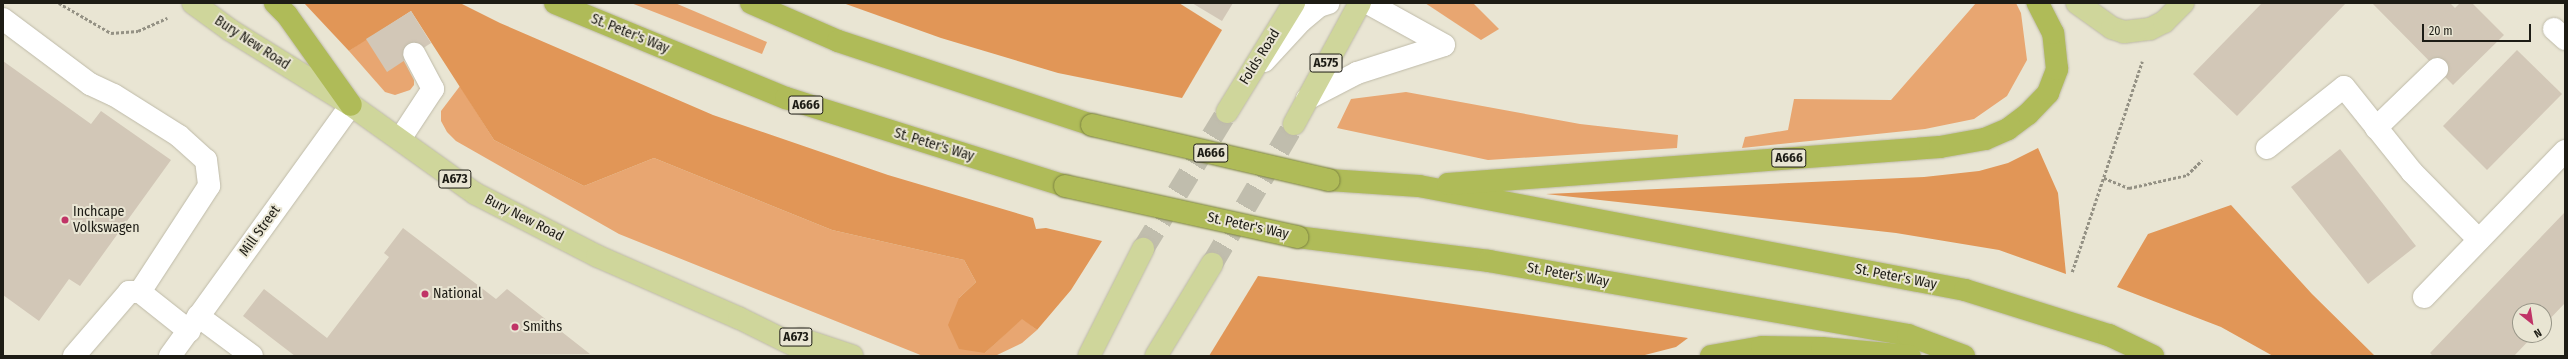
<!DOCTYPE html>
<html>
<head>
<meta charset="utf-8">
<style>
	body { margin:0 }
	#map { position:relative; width:2568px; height:359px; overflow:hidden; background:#e9e5d3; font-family:"Fira Sans Condensed",sans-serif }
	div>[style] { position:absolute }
	.green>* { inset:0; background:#e8a671 }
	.forest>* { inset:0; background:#e19657 }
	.building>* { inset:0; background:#d2c7b7 }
	.major-tunnel>* { height:22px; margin-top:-11px; transform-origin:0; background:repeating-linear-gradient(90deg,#c0bdad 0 22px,transparent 0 33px) }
	.path>* { height:2.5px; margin-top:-1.25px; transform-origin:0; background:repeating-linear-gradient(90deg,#949184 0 3px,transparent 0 5px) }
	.roads { filter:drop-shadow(0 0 1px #bebaa8) drop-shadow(0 0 1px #bebaa8) }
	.minor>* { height:22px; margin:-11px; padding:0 11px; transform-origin:11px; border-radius:11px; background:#fff }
	.major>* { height:22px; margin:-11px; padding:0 11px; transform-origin:11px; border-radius:11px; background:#cfd69b }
	.highway>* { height:22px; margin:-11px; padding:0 11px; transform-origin:11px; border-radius:11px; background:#afbb58 }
	.bridges { filter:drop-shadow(0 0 1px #7c8341) drop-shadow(0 0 1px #7c8341) }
	.highway-bridge>* { height:22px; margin:-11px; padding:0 11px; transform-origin:11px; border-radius:11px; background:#afbb58 }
	.dots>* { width:11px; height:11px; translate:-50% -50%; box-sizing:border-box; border:2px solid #e9e5d3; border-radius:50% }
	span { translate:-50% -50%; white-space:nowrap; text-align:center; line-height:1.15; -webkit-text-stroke:4px #e9e5d3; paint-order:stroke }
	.shield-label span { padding:1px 3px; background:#e9e5d3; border:1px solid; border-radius:3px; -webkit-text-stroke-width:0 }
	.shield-label { font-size:13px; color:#1d1c15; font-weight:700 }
	.street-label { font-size:14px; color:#1d1c15 }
	.poi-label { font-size:14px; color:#1d1c15 }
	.left { translate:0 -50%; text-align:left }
	.frame { position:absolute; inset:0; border:4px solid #1d1c15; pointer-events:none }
	.north { position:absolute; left:2512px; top:303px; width:40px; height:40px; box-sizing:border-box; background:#e9e5d3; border:1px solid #979587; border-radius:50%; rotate:150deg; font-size:11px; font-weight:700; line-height:16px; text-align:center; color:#1d1c15 }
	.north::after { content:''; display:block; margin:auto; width:14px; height:18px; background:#c03467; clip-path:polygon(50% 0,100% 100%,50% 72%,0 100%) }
	.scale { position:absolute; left:2422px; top:24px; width:109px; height:18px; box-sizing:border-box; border:2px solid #1d1c15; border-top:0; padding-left:5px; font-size:12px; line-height:14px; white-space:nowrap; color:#1d1c15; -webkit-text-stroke:3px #e9e5d3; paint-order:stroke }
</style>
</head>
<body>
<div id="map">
	<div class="green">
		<div style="clip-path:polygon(631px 3px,675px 3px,767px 42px,762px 54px)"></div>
		<div style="clip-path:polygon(1425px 3px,1473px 3px,1499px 29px,1481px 40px)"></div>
		<div style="clip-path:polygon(1976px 3px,2016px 3px,2021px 13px,2027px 60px,2007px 96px,1974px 119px,1925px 129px,1742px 148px,1745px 137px,1788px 130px,1794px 99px,1891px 100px)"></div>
		<div style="clip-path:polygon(366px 39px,404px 61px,414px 80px,414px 85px,410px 90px,395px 95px,385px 92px,349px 51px)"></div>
		<div style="clip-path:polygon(460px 86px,494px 140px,584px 186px,654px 158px,832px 230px,964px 260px,976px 282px,959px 298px,985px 353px,1022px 318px,1037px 330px,1022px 343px,995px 356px,923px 356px,619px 234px,456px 141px,447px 132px,441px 121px,441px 111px)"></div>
		<div style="clip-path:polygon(1406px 92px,1580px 124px,1678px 135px,1677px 148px,1488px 160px,1337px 128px,1351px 99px)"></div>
	</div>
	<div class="forest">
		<div style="clip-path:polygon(304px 3px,460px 3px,500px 23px,713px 115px,888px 175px,1033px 218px,1036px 229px,1046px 228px,1102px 241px,1071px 290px,1037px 330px,1022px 319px,985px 353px,959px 349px,948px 325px,959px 298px,976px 282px,964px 260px,832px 230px,654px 158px,584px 186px,494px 140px,411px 11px,349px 51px)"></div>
		<div style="clip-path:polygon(843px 3px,1179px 3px,1222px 30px,1182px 98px,1058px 73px,941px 38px)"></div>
		<div style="clip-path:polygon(2038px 148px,2058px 193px,2066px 274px,1999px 250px,1896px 233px,1546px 194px,1924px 177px,1979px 171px,2008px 163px)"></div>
		<div style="clip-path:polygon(2231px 205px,2312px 294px,2375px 356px,2273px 356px,2221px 327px,2117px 287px,2148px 234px)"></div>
		<div style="clip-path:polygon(1258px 276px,1274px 278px,1688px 338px,1676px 347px,1641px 356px,1209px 356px)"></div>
	</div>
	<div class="building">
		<div style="clip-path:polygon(1192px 3px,1233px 3px,1222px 21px)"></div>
		<div style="clip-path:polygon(2262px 3px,2346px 3px,2237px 116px,2193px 74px)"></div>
		<div style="clip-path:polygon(2372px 3px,2450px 3px,2455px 8px,2460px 3px,2472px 3px,2504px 35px,2453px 85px)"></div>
		<div style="clip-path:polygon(411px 11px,431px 43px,387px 72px,366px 39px)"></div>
		<div style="clip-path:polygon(2517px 50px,2562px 94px,2487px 170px,2443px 126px)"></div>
		<div style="clip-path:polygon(3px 61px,91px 124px,101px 111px,171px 160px,80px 286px,69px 279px,39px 321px,3px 295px)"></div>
		<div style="clip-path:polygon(2340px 149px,2416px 246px,2368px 284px,2291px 187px)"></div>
		<div style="clip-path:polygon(2565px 212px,2565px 303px,2544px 325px,2544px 311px,2520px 311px,2520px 335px,2534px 335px,2514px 356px,2433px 356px,2430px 353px)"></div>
		<div style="clip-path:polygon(403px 228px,496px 299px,507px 289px,590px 354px,295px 356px,243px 316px,264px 289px,327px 338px,389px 257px,384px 253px)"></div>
	</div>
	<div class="major-tunnel">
		<div style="left:1143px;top:249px;width:161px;rotate:-58.5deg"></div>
		<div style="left:1212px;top:264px;width:162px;rotate:-59.6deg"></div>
	</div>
	<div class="path">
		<div style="left:59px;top:3px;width:60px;rotate:30deg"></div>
		<div style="left:111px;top:33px;width:27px;rotate:-4deg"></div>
		<div style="left:138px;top:31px;width:32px;rotate:-24deg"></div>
		<div style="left:2104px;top:178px;width:27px;rotate:22deg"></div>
		<div style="left:2129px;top:188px;width:59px;rotate:-12.6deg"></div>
		<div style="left:2187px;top:175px;width:21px;rotate:-45deg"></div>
		<div style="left:2072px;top:272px;width:222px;rotate:-71.6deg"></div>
	</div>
	<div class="roads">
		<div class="minor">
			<div style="left:1368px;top:3px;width:87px;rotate:28.9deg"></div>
			<div style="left:3px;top:19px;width:109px;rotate:36.8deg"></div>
			<div style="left:90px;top:84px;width:26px;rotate:25deg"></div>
			<div style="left:114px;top:95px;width:77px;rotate:32.2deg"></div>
			<div style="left:179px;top:136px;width:36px;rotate:42deg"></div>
			<div style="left:206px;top:160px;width:26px;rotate:83deg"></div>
			<div style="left:209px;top:186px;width:126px;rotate:123.1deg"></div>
			<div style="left:2554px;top:29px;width:15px;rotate:42deg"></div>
			<div style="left:1264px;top:61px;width:54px;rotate:-47.2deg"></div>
			<div style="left:1301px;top:21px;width:23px;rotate:-40deg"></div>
			<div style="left:1319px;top:6px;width:10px;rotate:-17deg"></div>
			<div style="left:1307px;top:99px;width:56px;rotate:-27.5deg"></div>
			<div style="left:1357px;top:73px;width:91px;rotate:-17.8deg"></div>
			<div style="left:2376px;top:128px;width:85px;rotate:-44deg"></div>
			<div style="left:400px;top:139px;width:60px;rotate:-56.6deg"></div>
			<div style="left:433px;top:89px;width:40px;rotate:-118deg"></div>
			<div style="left:2267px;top:148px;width:98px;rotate:-38.4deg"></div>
			<div style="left:2344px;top:87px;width:109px;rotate:51.3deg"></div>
			<div style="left:2412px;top:172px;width:95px;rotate:45.4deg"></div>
			<div style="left:2424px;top:297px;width:203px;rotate:-46deg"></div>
			<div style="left:198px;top:316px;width:67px;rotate:36.5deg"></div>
			<div style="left:74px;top:356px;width:84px;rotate:-49.3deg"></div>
			<div style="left:129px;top:292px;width:11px"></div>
			<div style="left:140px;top:292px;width:63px;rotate:38.5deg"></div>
			<div style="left:170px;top:356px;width:309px;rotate:-54.2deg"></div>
		</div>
		<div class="major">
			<div style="left:193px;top:3px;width:46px;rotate:36.1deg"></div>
			<div style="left:230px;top:30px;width:142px;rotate:31.8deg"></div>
			<div style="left:351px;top:105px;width:153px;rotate:35.5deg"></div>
			<div style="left:476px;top:194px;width:136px;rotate:27.1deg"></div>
			<div style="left:597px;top:256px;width:155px;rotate:23.6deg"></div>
			<div style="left:739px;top:318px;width:86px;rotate:26.3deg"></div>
			<div style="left:2077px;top:3px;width:43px;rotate:35.5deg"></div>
			<div style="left:2112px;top:28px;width:13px;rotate:18deg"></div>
			<div style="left:2124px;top:32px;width:26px;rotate:-7deg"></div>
			<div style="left:2150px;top:29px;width:16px;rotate:-27deg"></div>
			<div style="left:2164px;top:22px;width:27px;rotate:-45deg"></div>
			<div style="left:1227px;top:112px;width:128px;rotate:-58.4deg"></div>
			<div style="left:1294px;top:124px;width:138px;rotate:-61.4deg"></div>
			<div style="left:801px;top:339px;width:54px;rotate:18.4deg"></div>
			<div style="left:1089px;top:356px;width:120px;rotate:-63.2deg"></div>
			<div style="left:1156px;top:356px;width:108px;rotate:-58.7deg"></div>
		</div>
		<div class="highway">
			<div style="left:275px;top:3px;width:17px;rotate:45deg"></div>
			<div style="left:287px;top:15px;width:110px;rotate:54.6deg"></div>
			<div style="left:555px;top:3px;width:250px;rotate:22.4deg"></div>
			<div style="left:786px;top:98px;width:293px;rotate:17.5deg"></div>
			<div style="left:751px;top:3px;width:95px;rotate:23.6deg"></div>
			<div style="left:838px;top:41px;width:268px;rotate:18.3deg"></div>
			<div style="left:1329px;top:180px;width:90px;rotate:3.8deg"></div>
			<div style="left:1419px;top:186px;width:556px;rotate:10.78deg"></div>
			<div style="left:1965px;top:290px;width:151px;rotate:17.4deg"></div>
			<div style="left:2109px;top:335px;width:49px;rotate:25.5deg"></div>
			<div style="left:1448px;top:184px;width:493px;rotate:-4.3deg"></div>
			<div style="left:1940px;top:147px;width:46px;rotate:-10.1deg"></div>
			<div style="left:1985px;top:139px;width:25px;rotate:-23deg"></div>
			<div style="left:2008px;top:129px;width:25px;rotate:-37deg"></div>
			<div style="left:2028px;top:114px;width:29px;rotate:-46deg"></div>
			<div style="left:2048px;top:93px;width:26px;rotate:-69deg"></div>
			<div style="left:2057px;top:69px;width:36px;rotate:-96deg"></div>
			<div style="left:2053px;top:33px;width:34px;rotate:-117deg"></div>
			<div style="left:1297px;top:237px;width:193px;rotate:7.1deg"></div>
			<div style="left:1489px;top:261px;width:425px;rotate:10deg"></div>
			<div style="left:1908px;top:335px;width:60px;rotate:20.6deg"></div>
			<div style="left:1711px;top:356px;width:52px;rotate:-10deg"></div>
			<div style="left:1762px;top:347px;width:60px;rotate:1deg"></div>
			<div style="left:1822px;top:348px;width:88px;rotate:5.2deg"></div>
		</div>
	</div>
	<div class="bridges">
		<div class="highway-bridge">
			<div style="left:1092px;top:125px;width:243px;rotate:13.1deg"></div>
			<div style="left:1065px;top:186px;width:238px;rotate:12.4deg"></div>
		</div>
	</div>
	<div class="dots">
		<div style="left:65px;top:220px;background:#c03467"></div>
		<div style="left:425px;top:294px;background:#c03467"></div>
		<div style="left:515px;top:327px;background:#c03467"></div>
	</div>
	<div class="shield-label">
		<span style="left:1326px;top:63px">A575</span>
		<span style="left:806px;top:105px">A666</span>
		<span style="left:1211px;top:153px">A666</span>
		<span style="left:1789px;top:158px">A666</span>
		<span style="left:455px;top:179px">A673</span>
		<span style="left:796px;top:337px">A673</span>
	</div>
	<div class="street-label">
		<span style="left:630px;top:34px;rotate:22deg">St. Peter's Way</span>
		<span style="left:252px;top:43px;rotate:33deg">Bury New Road</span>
		<span style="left:1260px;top:57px;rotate:-58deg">Folds Road</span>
		<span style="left:934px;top:145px;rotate:17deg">St. Peter's Way</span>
		<span style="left:524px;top:218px;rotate:27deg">Bury New Road</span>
		<span style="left:1248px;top:226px;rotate:12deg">St. Peter's Way</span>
		<span style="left:260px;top:231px;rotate:-54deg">Mill Street</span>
		<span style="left:1568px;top:275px;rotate:10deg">St. Peter's Way</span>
		<span style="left:1896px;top:277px;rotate:11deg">St. Peter's Way</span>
	</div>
	<div class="poi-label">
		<span class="left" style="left:73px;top:220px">Inchcape<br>Volkswagen</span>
		<span class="left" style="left:433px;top:294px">National</span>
		<span class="left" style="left:523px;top:327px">Smiths</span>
	</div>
	<div class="frame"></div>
	<div class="north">N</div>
	<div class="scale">20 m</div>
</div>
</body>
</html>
